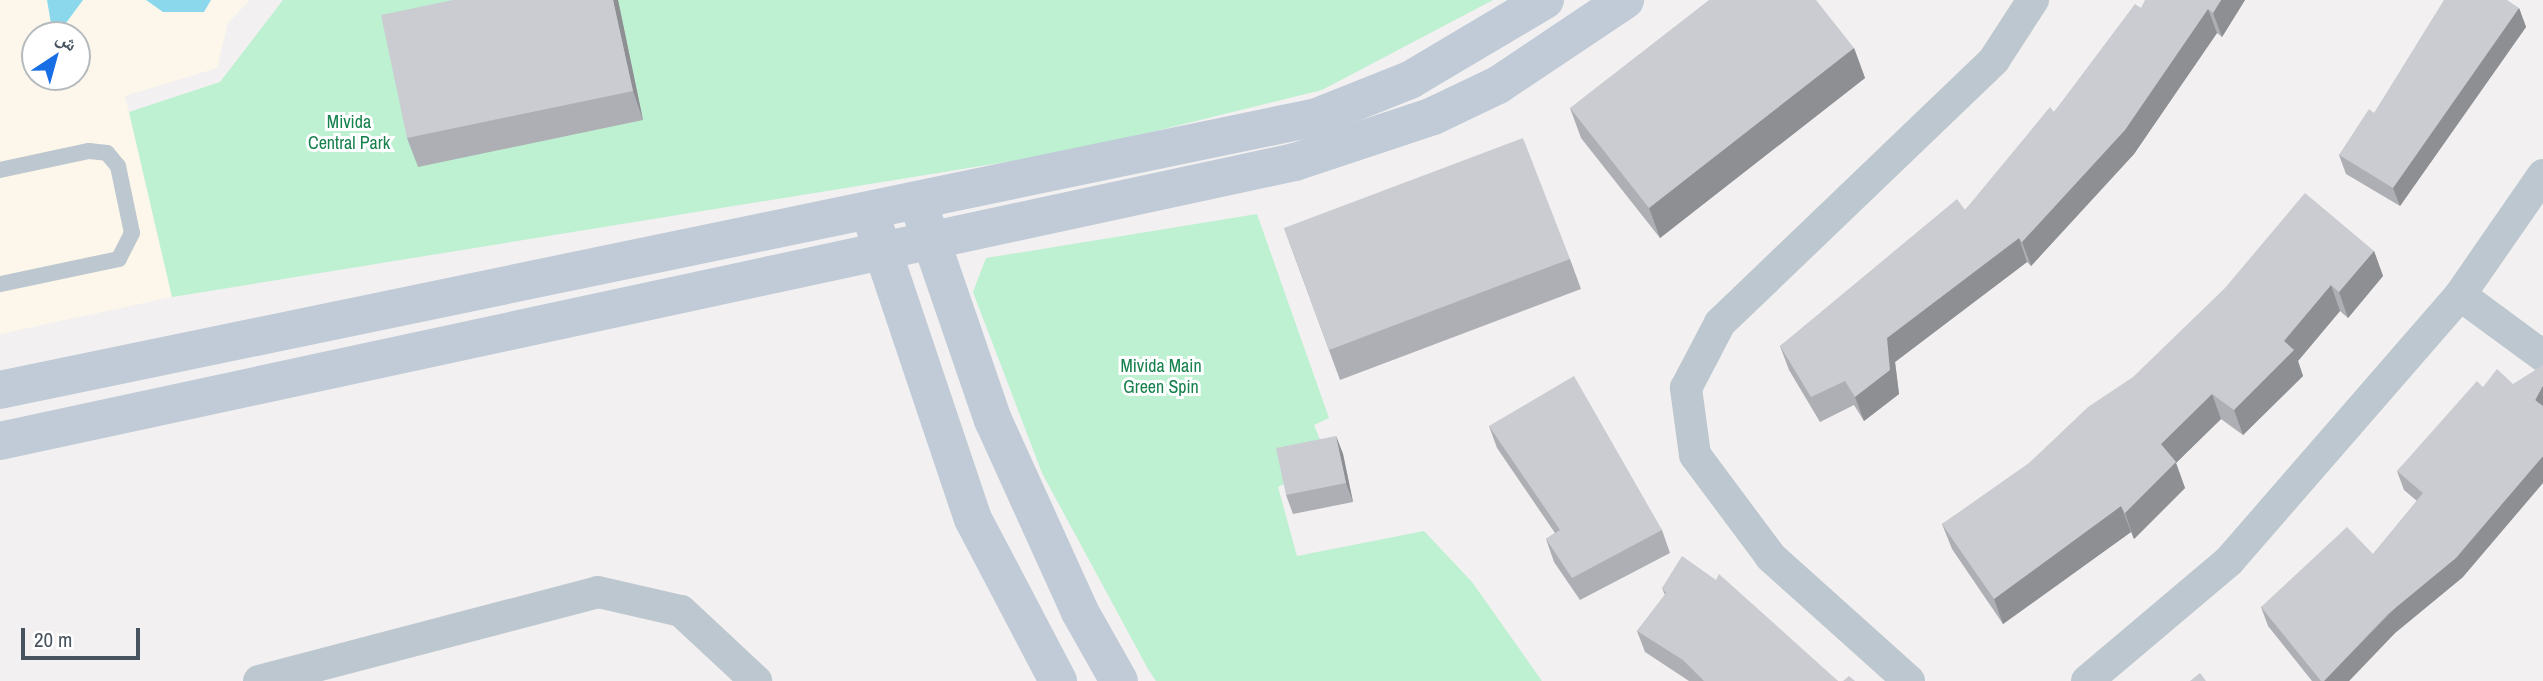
<!DOCTYPE html>
<html>
<head>
<meta charset="utf-8">
<style>
	body { margin:0 }
	#map { position:relative; width:2543px; height:681px; overflow:hidden; background:#f2f0f0; font-family:"Archivo Narrow","Noto Naskh Arabic",sans-serif }
	div>[style] { position:absolute }
	.commercial>* { inset:0; background:#fcf7ea }
	.green>* { inset:0; background:#bef0d2 }
	.water>* { inset:0; background:#8bd8ed }
	.lane>* { height:16px; margin:-8px; padding:0 8px; transform-origin:8px; border-radius:8px; background:#bdc7cf }
	.street>* { height:32px; margin:-16px; padding:0 16px; transform-origin:16px; border-radius:16px; background:#bdc7cf }
	.secondary>* { height:38px; margin:-19px; padding:0 19px; transform-origin:19px; border-radius:19px; background:#c0cbd7 }
	.wall>* { inset:0; background:#aeafb5 }
	.shaded-wall>* { inset:0; background:#8d8f93 }
	.building>* { inset:0; background:#caccd2 }
	span { translate:-50% -50%; white-space:nowrap; text-align:center; line-height:1.15; -webkit-text-stroke:6px #fff; paint-order:stroke }
	.park-label { font-size:18px; color:#16814d }
	.north { position:absolute; left:21px; top:21px; width:70px; height:70px; box-sizing:border-box; background:#fff; border:2px solid #b5babf; border-radius:50%; rotate:36deg; font-size:19px; font-weight:700; line-height:28px; text-align:center; color:#47535e }
	.north::after { content:''; display:block; margin:auto; width:24px; height:32px; background:#176ee5; clip-path:polygon(50% 0,100% 100%,50% 72%,0 100%) }
	.scale { position:absolute; left:21px; top:628px; width:119px; height:32px; box-sizing:border-box; border:4px solid #47535e; border-top:0; padding-left:9px; font-size:21px; line-height:24px; white-space:nowrap; color:#47535e; -webkit-text-stroke:5px #fff; paint-order:stroke }
</style>
</head>
<body>
<div id="map">
	<div class="commercial">
		<div style="clip-path:polygon(evenodd,0 0,250px 0,228px 23px,217px 68px,125px 96px,172px 297px,0 334px,0 0,35px 35px,77px 35px,77px 77px,35px 77px,35px 35px)"></div>
	</div>
	<div class="green">
		<div style="clip-path:polygon(283px 0,1493px 0,1322px 90px,1079px 150px,172px 297px,129px 112px,220px 82px)"></div>
		<div style="clip-path:polygon(1257px 214px,1329px 418px,1314px 425px,1329px 462px,1278px 487px,1297px 556px,1424px 531px,1472px 582px,1542px 681px,1156px 681px,1148px 669px,1042px 473px,973px 292px,986px 258px)"></div>
	</div>
	<div class="water">
		<div style="clip-path:polygon(47px 0,83px 0,57px 35px,53px 35px)"></div>
		<div style="clip-path:polygon(146px 0,211px 0,204px 12px,163px 12px)"></div>
	</div>
	<div class="lane">
		<div style="left:0;top:170px;width:91px;rotate:-12.1deg"></div>
		<div style="left:89px;top:151px;width:18px;rotate:6deg"></div>
		<div style="left:107px;top:153px;width:17px;rotate:50deg"></div>
		<div style="left:118px;top:166px;width:68px;rotate:78.2deg"></div>
		<div style="left:132px;top:233px;width:29px;rotate:117deg"></div>
		<div style="left:119px;top:259px;width:122px;rotate:168.1deg"></div>
	</div>
	<div class="street">
		<div style="left:2460px;top:295px;width:103px;rotate:36.3deg"></div>
		<div style="left:259px;top:681px;width:350px;rotate:-14.7deg"></div>
		<div style="left:598px;top:592px;width:85px;rotate:12.9deg"></div>
		<div style="left:681px;top:611px;width:103px;rotate:43deg"></div>
		<div style="left:1909px;top:681px;width:186px;rotate:-138.1deg"></div>
		<div style="left:1771px;top:557px;width:127px;rotate:-126.7deg"></div>
		<div style="left:1695px;top:455px;width:68px;rotate:-97.7deg"></div>
		<div style="left:1686px;top:388px;width:73px;rotate:-62.4deg"></div>
		<div style="left:1720px;top:323px;width:380px;rotate:-43.8deg"></div>
		<div style="left:1994px;top:60px;width:72px;rotate:-57deg"></div>
		<div style="left:2087px;top:681px;width:186px;rotate:-40.2deg"></div>
		<div style="left:2229px;top:561px;width:352px;rotate:-49deg"></div>
		<div style="left:2460px;top:295px;width:146px;rotate:-55.3deg"></div>
	</div>
	<div class="secondary">
		<div style="left:923px;top:217px;width:215px;rotate:71deg"></div>
		<div style="left:993px;top:420px;width:211px;rotate:65.6deg"></div>
		<div style="left:1080px;top:612px;width:79px;rotate:60.5deg"></div>
		<div style="left:875px;top:228px;width:307px;rotate:71.4deg"></div>
		<div style="left:973px;top:519px;width:183px;rotate:62.3deg"></div>
		<div style="left:0;top:390px;width:1345px;rotate:-11.71deg"></div>
		<div style="left:1317px;top:117px;width:100px;rotate:-21.7deg"></div>
		<div style="left:1410px;top:80px;width:157px;rotate:-30.7deg"></div>
		<div style="left:0;top:441px;width:1325px;rotate:-12.16deg"></div>
		<div style="left:1295px;top:162px;width:145px;rotate:-18.4deg"></div>
		<div style="left:1433px;top:116px;width:72px;rotate:-25.5deg"></div>
		<div style="left:1498px;top:85px;width:153px;rotate:-33.8deg"></div>
	</div>
	<div class="wall">
		<div style="clip-path:polygon(618px 0,643px 120px,418px 167px,407px 138px)"></div>
		<div style="clip-path:polygon(2245px 0,2222px 37px,2217px 33px,2134px 154px,2031px 266px,2027px 262px,1895px 362px,1899px 394px,1864px 421px,1854px 405px,1820px 422px,1789px 370px,1780px 346px,1965px 210px,2054px 112px,2141px 8px)"></div>
		<div style="clip-path:polygon(2519px 8px,2526px 27px,2400px 206px,2346px 174px,2339px 155px,2374px 113px)"></div>
		<div style="clip-path:polygon(1854px 48px,1865px 78px,1660px 238px,1581px 138px,1570px 108px)"></div>
		<div style="clip-path:polygon(1284px 228px,1570px 259px,1581px 289px,1340px 380px)"></div>
		<div style="clip-path:polygon(2374px 251px,2383px 276px,2348px 318px,2340px 311px,2298px 361px,2303px 376px,2243px 435px,2221px 419px,2176px 463px,2185px 488px,2134px 539px,2131px 532px,2003px 624px,1952px 549px,1942px 524px)"></div>
		<div style="clip-path:polygon(2483px 387px,2463px 577px,2395px 633px,2349px 681px,2312px 681px,2268px 626px,2261px 607px,2373px 554px,2417px 501px,2404px 490px,2397px 471px)"></div>
		<div style="clip-path:polygon(1489px 426px,1662px 530px,1670px 553px,1580px 600px,1554px 562px,1546px 539px,1555px 533px,1497px 448px)"></div>
		<div style="clip-path:polygon(1336px 436px,1343px 454px,1353px 502px,1293px 514px,1286px 495px)"></div>
		<div style="clip-path:polygon(1662px 588px,1838px 681px,1689px 681px,1645px 652px,1637px 631px,1665px 595px)"></div>
	</div>
	<div class="shaded-wall">
		<div style="clip-path:polygon(613px 0,618px 0,643px 120px,633px 91px)"></div>
		<div style="clip-path:polygon(2221px 0,2245px 0,2222px 37px,2213px 13px)"></div>
		<div style="clip-path:polygon(2519px 8px,2526px 27px,2400px 206px,2393px 188px)"></div>
		<div style="clip-path:polygon(2208px 9px,2217px 33px,2134px 154px,2031px 266px,2022px 242px)"></div>
		<div style="clip-path:polygon(1854px 48px,1865px 78px,1660px 238px,1649px 208px)"></div>
		<div style="clip-path:polygon(2019px 238px,2027px 262px,1895px 362px,1899px 394px,1864px 421px,1855px 397px,1887px 338px)"></div>
		<div style="clip-path:polygon(2374px 251px,2383px 276px,2348px 318px,2339px 292px)"></div>
		<div style="clip-path:polygon(2331px 285px,2340px 311px,2298px 361px,2303px 376px,2243px 435px,2234px 410px,2284px 341px)"></div>
		<div style="clip-path:polygon(2543px 385px,2543px 416px,2535px 400px)"></div>
		<div style="clip-path:polygon(2212px 394px,2221px 419px,2176px 463px,2185px 488px,2134px 539px,2125px 513px,2161px 444px)"></div>
		<div style="clip-path:polygon(1336px 436px,1343px 454px,1353px 502px,1346px 483px)"></div>
		<div style="clip-path:polygon(2543px 456px,2543px 483px,2463px 577px,2395px 633px,2349px 681px,2324px 681px)"></div>
		<div style="clip-path:polygon(2121px 506px,2131px 532px,2003px 624px,1994px 599px)"></div>
	</div>
	<div class="building">
		<div style="clip-path:polygon(453px 0,613px 0,633px 91px,407px 138px,381px 15px)"></div>
		<div style="clip-path:polygon(1709px 0,1816px 0,1854px 48px,1649px 208px,1570px 108px)"></div>
		<div style="clip-path:polygon(2145px 0,2221px 0,2213px 13px,2208px 9px,2125px 130px,2022px 242px,2019px 238px,1887px 338px,1890px 370px,1855px 397px,1845px 381px,1811px 397px,1780px 346px,1957px 199px,1965px 210px,2050px 107px,2054px 112px,2135px 4px,2141px 8px)"></div>
		<div style="clip-path:polygon(2444px 0,2507px 0,2519px 8px,2393px 188px,2339px 155px,2369px 109px,2374px 113px)"></div>
		<div style="clip-path:polygon(1523px 138px,1570px 259px,1329px 350px,1284px 228px)"></div>
		<div style="clip-path:polygon(2305px 193px,2374px 251px,2339px 292px,2331px 285px,2284px 341px,2294px 350px,2234px 410px,2212px 394px,2161px 444px,2176px 462px,2125px 513px,2121px 506px,1994px 599px,1942px 524px,2029px 463px,2088px 407px,2133px 377px,2225px 288px)"></div>
		<div style="clip-path:polygon(2543px 365px,2543px 385px,2535px 400px,2543px 406px,2543px 456px,2456px 558px,2388px 614px,2324px 681px,2321px 681px,2261px 607px,2347px 527px,2373px 554px,2423px 493px,2397px 471px,2477px 381px,2483px 387px,2497px 369px,2513px 384px)"></div>
		<div style="clip-path:polygon(1574px 376px,1662px 530px,1572px 578px,1546px 539px,1560px 530px,1489px 426px)"></div>
		<div style="clip-path:polygon(1336px 436px,1346px 483px,1286px 495px,1276px 448px)"></div>
		<div style="clip-path:polygon(1682px 556px,1716px 580px,1719px 574px,1838px 681px,1704px 681px,1683px 660px,1637px 631px,1666px 593px,1662px 588px)"></div>
		<div style="clip-path:polygon(2200px 673px,2206px 681px,2190px 681px)"></div>
		<div style="clip-path:polygon(1849px 676px,1855px 681px,1843px 681px)"></div>
	</div>
	<div class="park-label">
		<span style="left:349px;top:133px">Mivida<br>Central Park</span>
		<span style="left:1161px;top:377px">Mivida Main<br>Green Spin</span>
	</div>
	<div class="north">ش</div>
	<div class="scale">20 m</div>
</div>
</body>
</html>
